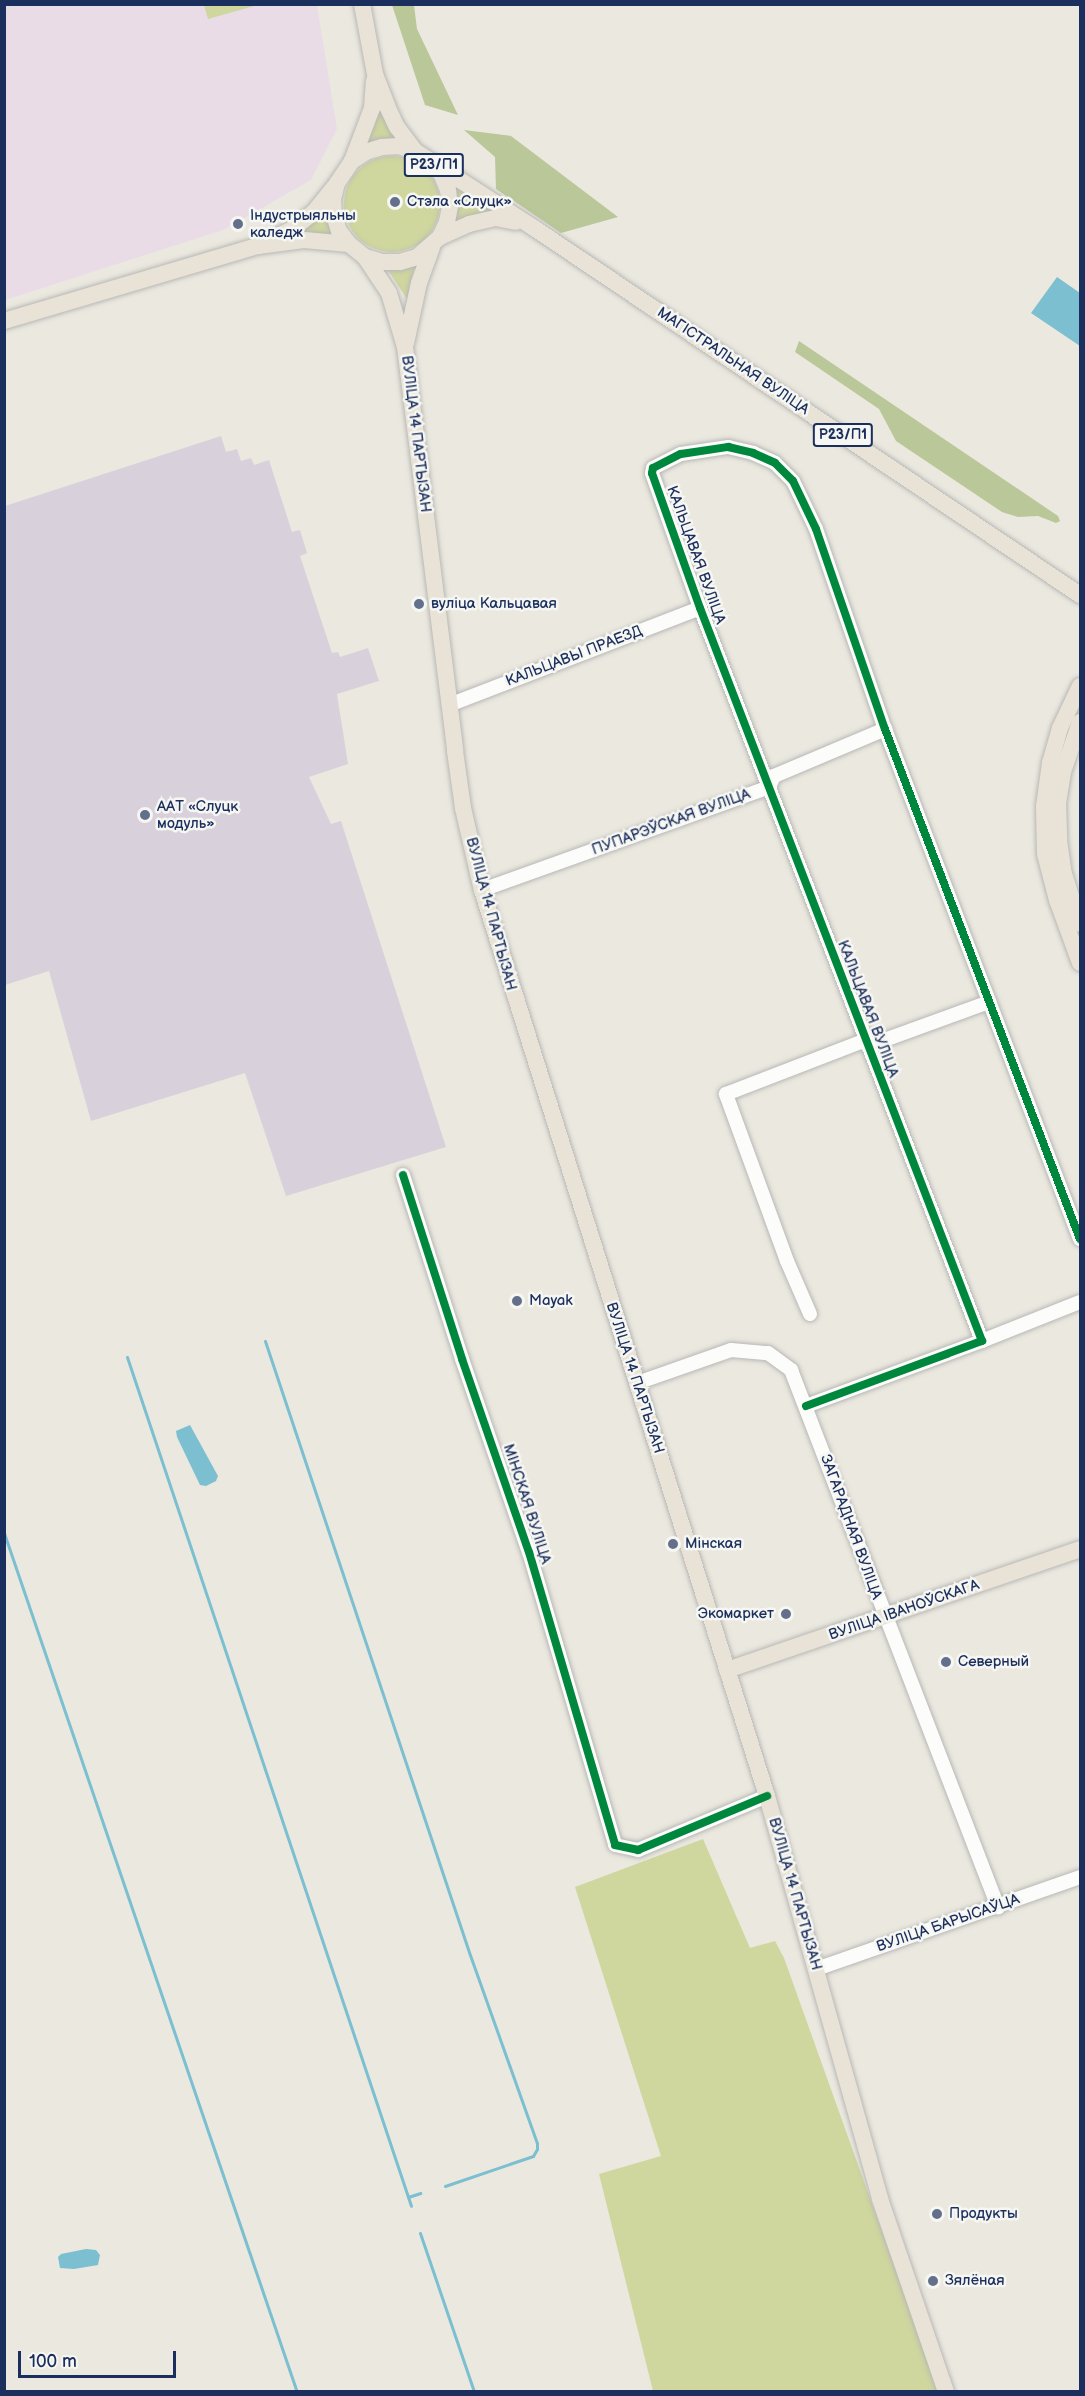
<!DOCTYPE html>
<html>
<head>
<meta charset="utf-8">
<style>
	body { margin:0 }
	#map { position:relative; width:1085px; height:2396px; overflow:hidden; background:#ebe8df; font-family:"Balsamiq Sans",sans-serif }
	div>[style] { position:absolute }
	.built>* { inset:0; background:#e9dce7 }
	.industrial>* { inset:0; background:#d8d1db }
	.green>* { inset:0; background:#cfd69e }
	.round { border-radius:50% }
	.forest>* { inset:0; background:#bac798 }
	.water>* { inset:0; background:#7bbfd0 }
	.stream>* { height:3px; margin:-1.5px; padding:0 1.5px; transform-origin:1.5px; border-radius:1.5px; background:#7bbfd0 }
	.roads { filter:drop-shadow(0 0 2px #b7b8b6) drop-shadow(0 0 2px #b7b8b6) }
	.minor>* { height:14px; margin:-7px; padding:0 7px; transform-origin:7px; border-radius:7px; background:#fcfcfa }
	.major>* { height:16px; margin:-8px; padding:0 8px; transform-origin:8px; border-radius:8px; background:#e9e3d7 }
	.cycleway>* { height:8px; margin:-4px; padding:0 4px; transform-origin:4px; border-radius:4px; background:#00873e }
	.dots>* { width:16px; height:16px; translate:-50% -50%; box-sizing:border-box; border:3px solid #f6f6f2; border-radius:50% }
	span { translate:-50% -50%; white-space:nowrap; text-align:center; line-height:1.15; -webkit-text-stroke:5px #f6f6f2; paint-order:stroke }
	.shield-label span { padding:2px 4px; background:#f6f6f2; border:2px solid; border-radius:4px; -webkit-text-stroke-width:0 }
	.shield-label { font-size:14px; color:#1b2f5e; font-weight:700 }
	.poi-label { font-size:15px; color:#1b2f5e }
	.left { translate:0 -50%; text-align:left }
	.right { translate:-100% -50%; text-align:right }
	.street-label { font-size:15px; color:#1b2f5e }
	.frame { position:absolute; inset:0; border:6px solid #1b2f5e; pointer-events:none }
	.scale { position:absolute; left:18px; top:2351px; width:158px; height:27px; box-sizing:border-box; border:3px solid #1b2f5e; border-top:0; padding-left:8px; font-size:18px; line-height:21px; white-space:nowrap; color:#1b2f5e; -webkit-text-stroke:4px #f6f6f2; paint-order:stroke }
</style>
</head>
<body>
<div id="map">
	<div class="built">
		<div style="clip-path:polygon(5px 5px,317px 5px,337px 129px,311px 180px,223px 230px,5px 300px)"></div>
	</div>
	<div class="industrial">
		<div style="clip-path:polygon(221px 436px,226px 452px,237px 449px,241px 461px,251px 458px,254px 465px,269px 460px,292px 532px,300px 530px,307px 553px,300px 556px,332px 653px,338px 652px,340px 657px,368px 648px,379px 681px,337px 694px,348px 764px,309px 777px,331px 824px,341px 821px,446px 1147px,286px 1196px,245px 1073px,91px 1121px,49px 971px,5px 985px,5px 506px)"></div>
	</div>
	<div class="green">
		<div style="clip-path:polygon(204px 5px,204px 4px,258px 5px,208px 19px)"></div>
		<div style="clip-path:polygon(377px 107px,401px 141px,365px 147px)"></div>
		<div class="round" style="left:344px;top:156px;width:96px;height:96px"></div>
		<div style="clip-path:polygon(457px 186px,493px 211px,454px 225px)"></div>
		<div style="clip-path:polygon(325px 207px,336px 235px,302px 232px,306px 228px)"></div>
		<div style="clip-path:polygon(415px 265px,407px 299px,386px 267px)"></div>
		<div style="clip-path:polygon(703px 1839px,750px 1948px,775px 1941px,784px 1958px,939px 2391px,653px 2391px,599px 2174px,661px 2156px,575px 1887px)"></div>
	</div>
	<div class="forest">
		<div style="clip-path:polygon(392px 5px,414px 5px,417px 29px,458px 115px,425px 105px)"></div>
		<div style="clip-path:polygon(464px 130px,511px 136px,618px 217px,561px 233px,496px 189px,495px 157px)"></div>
		<div style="clip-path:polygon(799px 341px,1058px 516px,1060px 521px,1056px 523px,1038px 516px,1018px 517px,1002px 512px,896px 441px,879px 409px,795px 352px)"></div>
	</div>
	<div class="water">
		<div style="clip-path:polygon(1057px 277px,1080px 293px,1080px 346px,1031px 313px)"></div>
		<div style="clip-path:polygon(190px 1425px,218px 1476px,216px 1481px,206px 1486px,200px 1485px,177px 1437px,176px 1431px)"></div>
		<div style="clip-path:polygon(86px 2249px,96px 2250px,100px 2255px,98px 2265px,74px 2269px,60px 2268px,58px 2257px,61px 2254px)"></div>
	</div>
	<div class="stream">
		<div style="left:265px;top:1341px;width:647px;rotate:71.54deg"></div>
		<div style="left:470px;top:1955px;width:200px;rotate:70.4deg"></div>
		<div style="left:537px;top:2143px;width:6px;rotate:90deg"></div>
		<div style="left:537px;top:2149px;width:8px;rotate:120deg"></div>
		<div style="left:533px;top:2156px;width:93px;rotate:161.2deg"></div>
		<div style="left:127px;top:1357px;width:895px;rotate:71.5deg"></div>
		<div style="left:4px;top:1533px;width:908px;rotate:71.17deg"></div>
		<div style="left:408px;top:2197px;width:13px;rotate:-18deg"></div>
		<div style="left:420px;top:2233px;width:168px;rotate:71.2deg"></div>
	</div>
	<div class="roads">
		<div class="minor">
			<div style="left:449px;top:705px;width:269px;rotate:-21.1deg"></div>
			<div style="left:482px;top:890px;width:305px;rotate:-19.7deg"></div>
			<div style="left:769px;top:787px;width:12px;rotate:-66deg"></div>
			<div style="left:774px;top:776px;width:121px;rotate:-22.9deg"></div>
			<div style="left:868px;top:1046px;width:129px;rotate:-20deg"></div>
			<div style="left:403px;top:1175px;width:193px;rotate:72.2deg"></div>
			<div style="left:462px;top:1359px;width:204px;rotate:70.9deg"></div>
			<div style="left:529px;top:1552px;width:305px;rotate:73.6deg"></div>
			<div style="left:615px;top:1845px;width:24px;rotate:12deg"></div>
			<div style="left:638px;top:1850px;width:140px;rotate:-22.7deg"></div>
			<div style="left:810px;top:1314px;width:58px;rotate:-113.5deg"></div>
			<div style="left:787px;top:1261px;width:178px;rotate:-110.1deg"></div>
			<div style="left:726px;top:1094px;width:150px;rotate:-21.1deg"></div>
			<div style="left:982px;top:1341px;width:105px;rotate:-21.7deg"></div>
			<div style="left:637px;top:1383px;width:100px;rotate:-19.3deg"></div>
			<div style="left:731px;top:1350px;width:37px;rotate:5deg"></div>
			<div style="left:768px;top:1353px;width:29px;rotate:36deg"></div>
			<div style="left:791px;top:1370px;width:576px;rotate:68.92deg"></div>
			<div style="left:806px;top:1406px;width:188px;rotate:-20.3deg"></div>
			<div style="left:982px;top:1341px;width:785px;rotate:-111.04deg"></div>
			<div style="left:700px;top:608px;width:143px;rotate:-109.6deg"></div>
			<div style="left:652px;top:473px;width:5px;rotate:-79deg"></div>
			<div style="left:653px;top:468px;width:31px;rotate:-27deg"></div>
			<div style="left:681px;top:454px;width:48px;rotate:-8.5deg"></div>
			<div style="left:728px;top:447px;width:26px;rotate:13deg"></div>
			<div style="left:753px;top:453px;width:24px;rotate:24deg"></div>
			<div style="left:775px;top:463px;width:25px;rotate:45deg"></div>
			<div style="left:793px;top:481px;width:53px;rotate:64.4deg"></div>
			<div style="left:816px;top:529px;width:212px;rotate:71deg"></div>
			<div style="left:885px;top:729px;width:546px;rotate:69.08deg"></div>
			<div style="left:816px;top:1969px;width:280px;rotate:-19.2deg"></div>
		</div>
		<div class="major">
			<div style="left:362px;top:4px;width:71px;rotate:79.5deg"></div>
			<div style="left:375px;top:74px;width:34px;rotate:69deg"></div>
			<div style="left:387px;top:106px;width:23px;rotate:65deg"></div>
			<div style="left:397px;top:127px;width:30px;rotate:53deg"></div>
			<div style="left:352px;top:161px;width:57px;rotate:-69.3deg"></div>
			<div style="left:372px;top:108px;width:27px;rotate:-86deg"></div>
			<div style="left:432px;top:162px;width:121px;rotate:32.9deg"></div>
			<div style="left:534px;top:228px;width:658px;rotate:33.91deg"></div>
			<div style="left:440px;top:237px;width:32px;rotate:-24deg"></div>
			<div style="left:469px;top:224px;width:28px;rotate:-13deg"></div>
			<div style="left:496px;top:218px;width:20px;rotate:11deg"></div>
			<div style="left:258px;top:246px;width:46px;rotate:-7.4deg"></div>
			<div style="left:304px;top:240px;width:45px;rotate:5.1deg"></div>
			<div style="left:349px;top:244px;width:21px;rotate:39deg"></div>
			<div style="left:365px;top:257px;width:18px;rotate:16deg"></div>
			<div style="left:382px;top:262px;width:18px"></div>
			<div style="left:400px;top:262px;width:18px;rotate:-16deg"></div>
			<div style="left:417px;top:257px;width:30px;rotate:-41deg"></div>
			<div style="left:440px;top:237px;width:17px;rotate:-65deg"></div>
			<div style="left:447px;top:222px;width:16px;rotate:-79deg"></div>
			<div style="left:450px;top:206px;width:16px;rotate:-97deg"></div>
			<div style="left:448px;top:190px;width:16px;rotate:-112deg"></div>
			<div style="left:442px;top:175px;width:16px;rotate:-128deg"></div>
			<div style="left:432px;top:162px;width:20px;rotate:-147deg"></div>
			<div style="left:415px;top:151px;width:17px;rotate:-163deg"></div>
			<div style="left:399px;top:146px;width:17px;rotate:177deg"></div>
			<div style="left:382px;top:147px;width:17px;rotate:163deg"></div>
			<div style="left:366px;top:152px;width:17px;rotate:147deg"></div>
			<div style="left:352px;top:161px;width:27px;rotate:124deg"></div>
			<div style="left:337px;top:183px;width:16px;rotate:104deg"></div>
			<div style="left:333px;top:199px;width:16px;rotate:86deg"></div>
			<div style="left:334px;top:215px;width:17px;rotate:73deg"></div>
			<div style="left:339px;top:231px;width:16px;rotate:52deg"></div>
			<div style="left:365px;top:257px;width:43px;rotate:56.3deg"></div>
			<div style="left:389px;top:293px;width:56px;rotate:73.5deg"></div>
			<div style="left:405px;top:347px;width:407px;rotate:82.9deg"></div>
			<div style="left:455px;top:751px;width:58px;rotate:82deg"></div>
			<div style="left:463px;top:808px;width:84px;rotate:77deg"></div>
			<div style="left:482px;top:890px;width:950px;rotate:72.54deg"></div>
			<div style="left:767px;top:1796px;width:419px;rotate:74.3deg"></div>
			<div style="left:880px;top:2199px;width:204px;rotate:71.1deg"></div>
			<div style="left:4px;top:321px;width:265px;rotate:-16.5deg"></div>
			<div style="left:258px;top:246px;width:37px;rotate:-26deg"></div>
			<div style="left:291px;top:230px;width:29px;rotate:-38deg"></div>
			<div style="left:314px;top:212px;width:33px;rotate:-51deg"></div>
			<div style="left:406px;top:343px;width:61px;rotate:-77.8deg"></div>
			<div style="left:419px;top:283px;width:38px;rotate:-70deg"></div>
			<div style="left:1080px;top:686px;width:47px;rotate:115.5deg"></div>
			<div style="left:1060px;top:728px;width:36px;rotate:106deg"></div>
			<div style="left:1050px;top:763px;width:43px;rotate:97.9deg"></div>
			<div style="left:1044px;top:806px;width:48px;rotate:88.8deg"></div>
			<div style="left:1045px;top:854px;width:48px;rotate:75.4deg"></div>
			<div style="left:1057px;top:900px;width:67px;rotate:69.9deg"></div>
			<div style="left:1080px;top:722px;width:53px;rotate:108.8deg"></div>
			<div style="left:1063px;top:772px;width:31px;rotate:99deg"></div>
			<div style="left:1058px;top:803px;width:37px;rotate:88deg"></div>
			<div style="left:1059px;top:840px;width:34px;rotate:82deg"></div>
			<div style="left:1064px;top:874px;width:52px;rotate:72.3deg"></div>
			<div style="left:727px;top:1670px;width:373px;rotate:-18.9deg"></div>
		</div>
	</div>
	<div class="cycleway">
		<div style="left:403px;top:1175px;width:193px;rotate:72.2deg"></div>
		<div style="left:462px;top:1359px;width:204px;rotate:70.9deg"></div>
		<div style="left:529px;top:1552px;width:305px;rotate:73.6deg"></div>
		<div style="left:615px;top:1845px;width:24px;rotate:12deg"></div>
		<div style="left:638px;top:1850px;width:140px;rotate:-22.7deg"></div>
		<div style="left:806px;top:1406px;width:188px;rotate:-20.3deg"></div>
		<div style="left:982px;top:1341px;width:785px;rotate:-111.04deg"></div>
		<div style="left:700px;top:608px;width:143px;rotate:-109.6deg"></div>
		<div style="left:652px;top:473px;width:5px;rotate:-79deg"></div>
		<div style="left:653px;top:468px;width:31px;rotate:-27deg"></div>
		<div style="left:681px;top:454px;width:48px;rotate:-8.5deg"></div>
		<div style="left:728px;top:447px;width:26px;rotate:13deg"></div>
		<div style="left:753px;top:453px;width:24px;rotate:24deg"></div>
		<div style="left:775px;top:463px;width:25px;rotate:45deg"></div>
		<div style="left:793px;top:481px;width:53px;rotate:64.4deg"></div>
		<div style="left:816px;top:529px;width:212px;rotate:71deg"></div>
		<div style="left:885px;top:729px;width:546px;rotate:69.08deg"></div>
	</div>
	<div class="dots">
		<div style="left:395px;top:202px;background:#64708b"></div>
		<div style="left:238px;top:224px;background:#64708b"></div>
		<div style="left:419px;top:604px;background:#64708b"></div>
		<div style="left:145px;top:815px;background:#64708b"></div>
		<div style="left:517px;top:1301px;background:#64708b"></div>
		<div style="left:673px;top:1544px;background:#64708b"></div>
		<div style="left:786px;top:1614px;background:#64708b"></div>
		<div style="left:946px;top:1662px;background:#64708b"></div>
		<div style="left:937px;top:2214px;background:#64708b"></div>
		<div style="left:933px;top:2281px;background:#64708b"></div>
	</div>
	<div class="shield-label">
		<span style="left:434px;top:165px">Р23/П1</span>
		<span style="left:843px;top:435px">Р23/П1</span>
	</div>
	<div class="poi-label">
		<span class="left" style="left:407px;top:202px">Стэла «Слуцк»</span>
		<span class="left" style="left:250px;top:224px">Індустрыяльны<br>каледж</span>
		<span class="left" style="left:431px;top:604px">вуліца Кальцавая</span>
		<span class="left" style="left:157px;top:815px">ААТ «Слуцк<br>модуль»</span>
		<span class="left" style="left:529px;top:1301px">Mayak</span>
		<span class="left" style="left:685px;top:1544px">Мінская</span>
		<span class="right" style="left:774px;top:1614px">Экомаркет</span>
		<span class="left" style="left:958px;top:1662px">Северный</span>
		<span class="left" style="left:949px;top:2214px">Продукты</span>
		<span class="left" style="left:945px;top:2281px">Зялёная</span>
	</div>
	<div class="street-label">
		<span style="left:733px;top:361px;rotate:34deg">МАГІСТРАЛЬНАЯ ВУЛІЦА</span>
		<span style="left:416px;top:434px;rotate:83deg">ВУЛІЦА 14 ПАРТЫЗАН</span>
		<span style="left:696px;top:555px;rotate:70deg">КАЛЬЦАВАЯ ВУЛІЦА</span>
		<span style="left:574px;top:656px;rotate:-21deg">КАЛЬЦАВЫ ПРАЕЗД</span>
		<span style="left:671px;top:822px;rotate:-20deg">ПУПАРЭЎСКАЯ ВУЛІЦА</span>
		<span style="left:491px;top:914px;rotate:75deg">ВУЛІЦА 14 ПАРТЫЗАН</span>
		<span style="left:868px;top:1009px;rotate:69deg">КАЛЬЦАВАЯ ВУЛІЦА</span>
		<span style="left:635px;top:1378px;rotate:72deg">ВУЛІЦА 14 ПАРТЫЗАН</span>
		<span style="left:527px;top:1504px;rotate:72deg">МІНСКАЯ ВУЛІЦА</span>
		<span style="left:851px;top:1527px;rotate:70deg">ЗАГАРАДНАЯ ВУЛІЦА</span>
		<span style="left:904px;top:1610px;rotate:-19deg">ВУЛІЦА ІВАНОЎСКАГА</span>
		<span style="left:795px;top:1894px;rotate:74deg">ВУЛІЦА 14 ПАРТЫЗАН</span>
		<span style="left:948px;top:1923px;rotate:-19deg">ВУЛІЦА БАРЫСАЎЦА</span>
	</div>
	<div class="frame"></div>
	<div class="scale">100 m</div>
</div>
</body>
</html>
